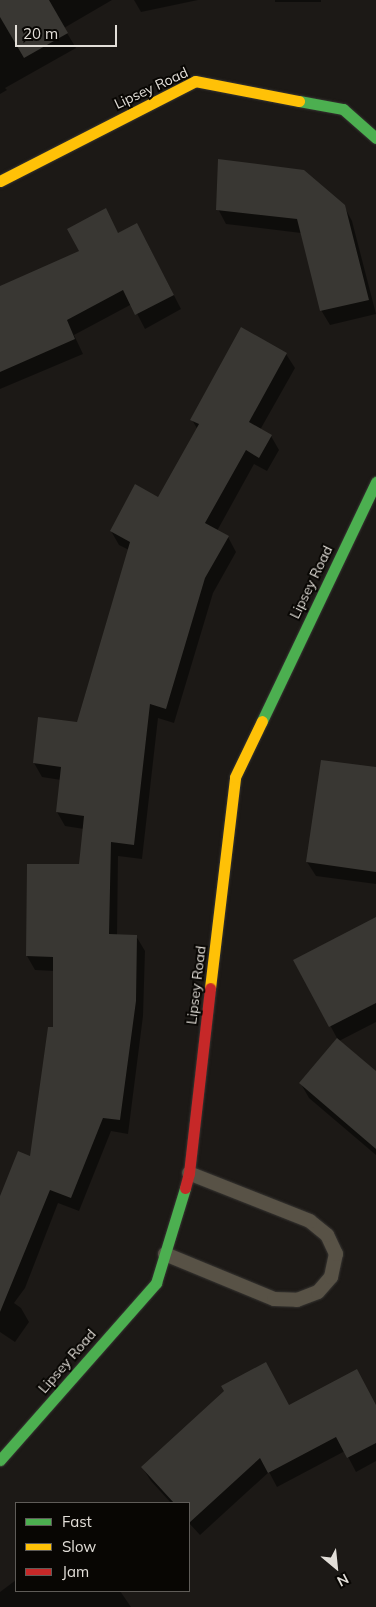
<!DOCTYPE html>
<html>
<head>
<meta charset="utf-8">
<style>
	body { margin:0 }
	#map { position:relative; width:376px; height:1607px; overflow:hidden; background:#1c1916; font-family:Mulish,sans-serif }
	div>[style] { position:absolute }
	.shadow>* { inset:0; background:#0007 }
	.building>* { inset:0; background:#393733 }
	.roads { filter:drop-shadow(0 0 1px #373532) drop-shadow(0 0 1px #373532) }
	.lane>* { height:14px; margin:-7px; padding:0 7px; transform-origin:7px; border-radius:7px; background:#585246 }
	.fast>* { height:11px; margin:-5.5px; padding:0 5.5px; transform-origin:5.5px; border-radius:5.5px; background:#4caf50 }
	.slow>* { height:11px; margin:-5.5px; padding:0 5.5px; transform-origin:5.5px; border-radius:5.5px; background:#ffc107 }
	.jam>* { height:11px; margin:-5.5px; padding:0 5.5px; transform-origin:5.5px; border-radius:5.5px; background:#c62828 }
	span { translate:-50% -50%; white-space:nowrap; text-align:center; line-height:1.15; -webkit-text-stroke:4px #080603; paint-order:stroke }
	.street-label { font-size:14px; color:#e2ded8 }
	.legend { position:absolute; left:15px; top:1502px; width:175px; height:90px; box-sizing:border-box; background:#080603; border:1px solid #5f5c58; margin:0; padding:6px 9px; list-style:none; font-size:15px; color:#e2ded8 }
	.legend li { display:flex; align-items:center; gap:10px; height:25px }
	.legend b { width:25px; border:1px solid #5f5c58 }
	.north { position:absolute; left:311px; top:1542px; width:50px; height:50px; -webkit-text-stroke:4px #080603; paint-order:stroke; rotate:152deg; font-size:14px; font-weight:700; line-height:20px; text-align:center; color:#e2ded8 }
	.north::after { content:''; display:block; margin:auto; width:18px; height:22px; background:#e2ded8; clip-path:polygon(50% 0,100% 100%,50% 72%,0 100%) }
	.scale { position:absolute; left:15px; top:25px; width:102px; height:22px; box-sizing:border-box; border:2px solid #e2ded8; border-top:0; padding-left:6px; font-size:15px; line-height:18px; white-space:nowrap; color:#e2ded8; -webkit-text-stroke:4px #080603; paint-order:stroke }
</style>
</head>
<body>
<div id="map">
	<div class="shadow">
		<div style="clip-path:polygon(0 0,112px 0,64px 28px,76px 48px,5px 88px,7px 90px,0 94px)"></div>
		<div style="clip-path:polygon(134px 0,198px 0,141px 12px)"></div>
		<div style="clip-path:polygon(275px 0,321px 0,321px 2px,275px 2px)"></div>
		<div style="clip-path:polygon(344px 206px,352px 221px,376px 314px,330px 325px,321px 310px,301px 233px,226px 224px,218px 209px)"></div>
		<div style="clip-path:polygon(145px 239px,181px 309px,145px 329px,132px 304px,74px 335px,83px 354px,0 389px,0 288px)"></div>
		<div style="clip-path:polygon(286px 354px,295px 368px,260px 430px,271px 436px,279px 450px,267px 471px,254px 464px,217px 531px,228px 537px,236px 552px,213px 593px,174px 723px,158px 718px,142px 859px,118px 856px,117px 936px,136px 936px,145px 951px,143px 1016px,128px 1134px,111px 1131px,79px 1211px,58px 1203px,25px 1288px,14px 1303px,21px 1308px,29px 1322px,15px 1342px,0 1332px,0 1199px,31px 1158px,54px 1029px,54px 971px,35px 970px,27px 956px,28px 865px,80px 865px,84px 829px,65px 826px,57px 812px,61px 780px,42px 777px,34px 763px,78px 723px,129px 550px,119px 545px,111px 531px,159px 499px,198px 430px,192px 420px)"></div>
		<div style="clip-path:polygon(376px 769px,376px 884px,316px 876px,307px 862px)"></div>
		<div style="clip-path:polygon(376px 918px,376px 1022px,339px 1041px,376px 1072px,376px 1155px,309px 1098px,301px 1084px,338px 1040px,295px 960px)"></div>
		<div style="clip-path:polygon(376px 1406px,376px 1461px,356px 1472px,345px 1451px,277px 1487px,269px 1472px,200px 1535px,189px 1523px,189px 1503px,171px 1503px,151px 1481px,142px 1467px,289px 1407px)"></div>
		<div style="clip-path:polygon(16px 1580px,16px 1591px,120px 1591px,131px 1607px,0 1607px,0 1592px)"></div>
	</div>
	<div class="building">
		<div style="clip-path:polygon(0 0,49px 0,68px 33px,24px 58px,0 17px)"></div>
		<div style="clip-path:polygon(218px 159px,304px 170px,345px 205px,369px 300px,320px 311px,297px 219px,216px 210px)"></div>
		<div style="clip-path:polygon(106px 208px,118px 233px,137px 223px,174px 295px,135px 315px,123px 290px,67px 320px,75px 339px,0 372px,0 286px,79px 251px,67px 229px)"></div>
		<div style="clip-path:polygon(241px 327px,287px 353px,249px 422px,272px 435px,259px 458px,246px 450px,205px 523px,229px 536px,205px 578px,166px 709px,150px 704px,134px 845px,111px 842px,109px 934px,137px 935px,136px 1001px,120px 1120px,103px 1118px,71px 1198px,50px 1190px,0 1312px,0 1196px,18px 1151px,30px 1156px,48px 1027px,53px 1027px,53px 957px,26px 956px,27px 864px,79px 864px,84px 816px,56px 812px,61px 767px,33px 763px,38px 717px,77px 722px,130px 542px,110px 531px,135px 484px,158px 497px,199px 424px,190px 420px)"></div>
		<div style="clip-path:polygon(321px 760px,376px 767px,376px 872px,306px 862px)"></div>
		<div style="clip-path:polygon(376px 917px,376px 1003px,329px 1027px,293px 960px)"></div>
		<div style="clip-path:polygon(337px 1038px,376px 1071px,376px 1149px,299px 1083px)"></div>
		<div style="clip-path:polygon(266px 1362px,289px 1405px,357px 1369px,376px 1405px,376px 1443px,347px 1458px,336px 1437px,268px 1473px,260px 1458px,189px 1523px,189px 1503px,174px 1503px,141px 1467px,224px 1391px,221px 1386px)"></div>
	</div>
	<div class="roads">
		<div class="lane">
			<div style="left:165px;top:1254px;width:118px;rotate:22.4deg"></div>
			<div style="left:274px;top:1299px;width:23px;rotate:2deg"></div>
			<div style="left:297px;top:1300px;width:22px;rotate:-21deg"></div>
			<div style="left:318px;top:1292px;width:20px;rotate:-49deg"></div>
			<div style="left:331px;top:1277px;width:24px;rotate:-78deg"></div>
			<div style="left:336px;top:1254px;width:21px;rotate:-115deg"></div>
			<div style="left:327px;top:1235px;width:22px;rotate:-141deg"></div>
			<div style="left:310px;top:1221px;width:130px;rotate:-158.4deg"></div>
		</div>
		<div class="fast">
			<div style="left:299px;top:101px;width:45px;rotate:10.3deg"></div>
			<div style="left:343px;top:109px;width:44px;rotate:41.3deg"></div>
			<div style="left:262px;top:721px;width:265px;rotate:-64.5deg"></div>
			<div style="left:0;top:1460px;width:236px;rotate:-48.6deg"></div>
			<div style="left:156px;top:1283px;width:99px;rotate:-73deg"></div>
		</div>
		<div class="slow">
			<div style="left:0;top:181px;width:219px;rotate:-27.1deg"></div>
			<div style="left:195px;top:81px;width:106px;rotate:10.9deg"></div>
			<div style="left:210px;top:988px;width:212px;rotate:-83.2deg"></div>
			<div style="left:235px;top:777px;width:62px;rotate:-64.3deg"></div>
		</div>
		<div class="jam">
			<div style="left:185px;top:1188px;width:16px;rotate:-75deg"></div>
			<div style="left:189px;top:1173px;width:186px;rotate:-83.5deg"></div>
		</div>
	</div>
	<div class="street-label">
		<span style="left:151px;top:88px;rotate:-25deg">Lipsey Road</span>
		<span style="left:311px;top:582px;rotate:-64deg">Lipsey Road</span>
		<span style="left:196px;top:985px;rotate:-83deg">Lipsey Road</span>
		<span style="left:67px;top:1361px;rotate:-49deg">Lipsey Road</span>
	</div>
	<ul class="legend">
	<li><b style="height:6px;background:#4caf50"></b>Fast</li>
	<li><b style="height:6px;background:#ffc107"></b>Slow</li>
	<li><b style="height:6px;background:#c62828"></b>Jam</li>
	</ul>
	<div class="north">N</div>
	<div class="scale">20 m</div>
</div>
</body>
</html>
